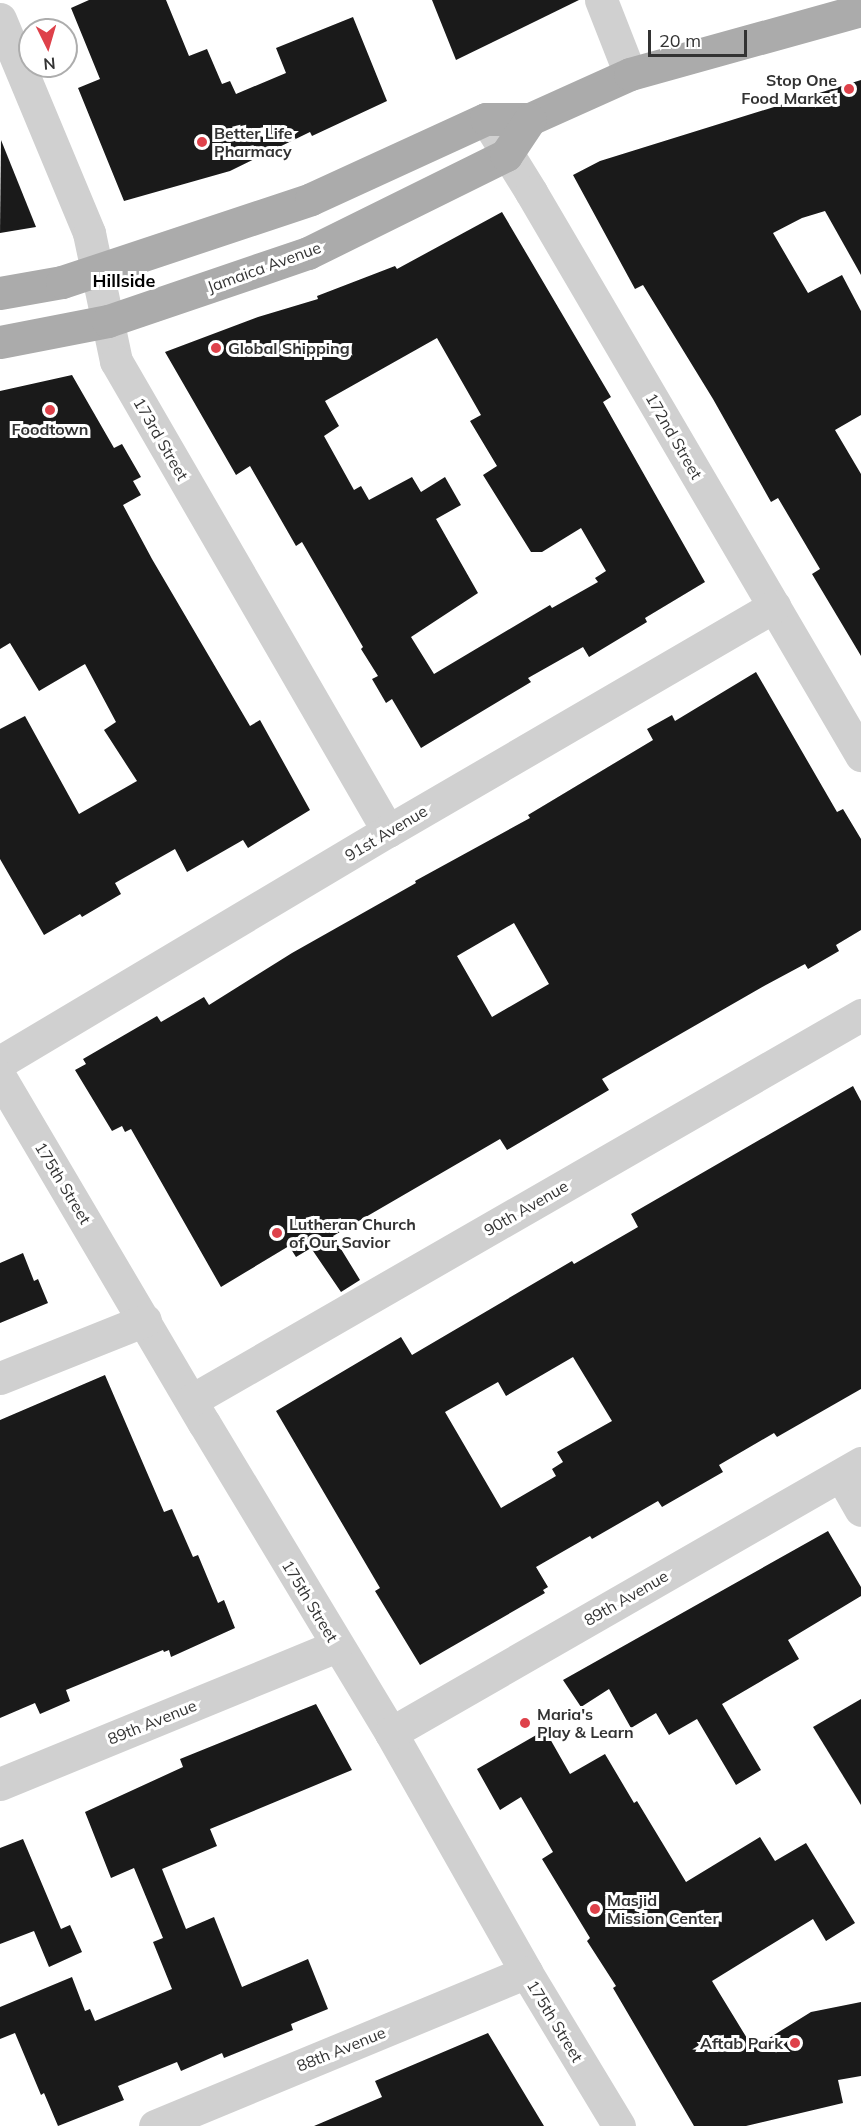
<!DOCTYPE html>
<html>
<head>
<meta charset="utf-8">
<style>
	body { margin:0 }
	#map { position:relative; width:861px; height:2126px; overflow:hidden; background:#fff; font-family:Mulish,sans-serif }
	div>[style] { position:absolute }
	.building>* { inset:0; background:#1a1a1a }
	.minor>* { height:33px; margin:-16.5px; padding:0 16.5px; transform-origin:16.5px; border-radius:16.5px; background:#d0d0d0 }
	.major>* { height:33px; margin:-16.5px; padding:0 16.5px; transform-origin:16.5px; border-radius:16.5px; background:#ababab }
	.dots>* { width:16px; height:16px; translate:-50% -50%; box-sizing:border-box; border:3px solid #fff; border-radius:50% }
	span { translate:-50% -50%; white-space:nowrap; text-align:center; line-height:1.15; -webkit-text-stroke:6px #fff; paint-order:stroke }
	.poi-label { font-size:16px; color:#333; font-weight:700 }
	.right { translate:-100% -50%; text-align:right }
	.left { translate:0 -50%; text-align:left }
	.street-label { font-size:16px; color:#333 }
	.neighbourhood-label { font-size:18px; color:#000; font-weight:700 }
	.north { position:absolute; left:18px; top:18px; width:60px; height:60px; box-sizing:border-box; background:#fff; border:2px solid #adadad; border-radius:50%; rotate:175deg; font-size:16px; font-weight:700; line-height:24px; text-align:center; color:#333 }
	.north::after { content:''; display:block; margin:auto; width:21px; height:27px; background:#de414a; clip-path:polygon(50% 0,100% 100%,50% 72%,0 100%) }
	.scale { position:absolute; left:648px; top:30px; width:99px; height:27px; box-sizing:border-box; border:3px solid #333; border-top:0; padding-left:8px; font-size:18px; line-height:21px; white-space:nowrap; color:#333; -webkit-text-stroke:4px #fff; paint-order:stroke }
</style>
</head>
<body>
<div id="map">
	<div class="building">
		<div style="clip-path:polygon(89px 0,166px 0,189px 56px,207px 49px,222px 84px,230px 81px,236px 94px,286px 73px,276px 48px,353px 17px,387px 101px,312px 136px,310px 132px,230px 171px,124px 201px,78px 88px,100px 79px,71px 8px)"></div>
		<div style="clip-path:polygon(432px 0,579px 0,456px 60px)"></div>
		<div style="clip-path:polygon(861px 80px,861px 275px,825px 211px,802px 218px,773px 233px,808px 293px,842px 275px,861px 311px,861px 415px,835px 430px,861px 474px,861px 656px,812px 574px,820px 569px,781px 503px,778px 498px,771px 502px,713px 399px,643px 285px,635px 289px,573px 175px,600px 161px)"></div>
		<div style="clip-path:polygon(1px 140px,36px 227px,0 233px)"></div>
		<div style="clip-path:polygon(evenodd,502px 212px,611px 397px,603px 402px,705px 582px,645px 618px,647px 622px,589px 657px,583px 647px,528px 678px,531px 682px,421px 748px,392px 699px,386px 703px,372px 679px,378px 676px,361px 649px,363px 647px,302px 542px,296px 546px,250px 466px,236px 475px,165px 352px,258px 317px,318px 299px,317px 296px,395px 266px,397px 269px,502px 212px,437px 338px,481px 415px,470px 421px,497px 466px,483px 475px,531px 552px,542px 552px,581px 528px,606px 571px,595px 578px,598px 582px,552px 608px,550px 605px,434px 674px,411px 637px,478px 593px,436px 519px,461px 505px,445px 477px,421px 492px,412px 477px,369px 500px,361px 486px,354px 490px,324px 436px,339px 426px,325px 401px,437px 338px)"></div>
		<div style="clip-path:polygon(72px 375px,114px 448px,122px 444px,141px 477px,133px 481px,141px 495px,123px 505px,152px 559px,250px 726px,260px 720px,310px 810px,248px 848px,243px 840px,187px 872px,175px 849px,115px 883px,121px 894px,82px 917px,80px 914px,44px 935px,0 859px,0 729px,25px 716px,79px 814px,137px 781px,104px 730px,116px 722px,85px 664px,39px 691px,10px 643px,0 649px,0 391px)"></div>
		<div style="clip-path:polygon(evenodd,756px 672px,837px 812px,843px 809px,861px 839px,861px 930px,836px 945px,839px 951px,808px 969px,805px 964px,764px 986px,602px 1079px,609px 1090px,507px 1150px,500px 1139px,333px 1236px,360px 1280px,341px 1292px,311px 1248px,296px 1257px,289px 1246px,221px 1287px,131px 1129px,125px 1132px,122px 1126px,112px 1131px,75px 1070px,86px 1064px,83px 1059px,157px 1016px,161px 1022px,204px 997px,209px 1005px,292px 953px,416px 883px,415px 881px,530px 818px,528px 815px,653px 740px,647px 729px,672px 715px,675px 721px,756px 672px,514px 923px,549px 984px,492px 1017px,457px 956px,514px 923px)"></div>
		<div style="clip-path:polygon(evenodd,853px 1086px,861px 1101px,861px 1389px,777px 1437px,774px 1433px,719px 1465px,723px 1472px,662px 1507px,658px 1501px,592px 1539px,590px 1536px,536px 1567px,548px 1587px,543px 1590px,545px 1593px,420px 1665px,375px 1591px,380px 1588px,276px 1411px,401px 1337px,412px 1355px,572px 1261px,574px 1264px,638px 1227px,631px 1214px,853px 1086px,573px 1357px,612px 1421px,557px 1452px,563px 1462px,552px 1469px,556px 1476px,501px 1508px,445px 1412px,498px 1382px,506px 1396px,573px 1357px)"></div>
		<div style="clip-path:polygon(23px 1253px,34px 1281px,38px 1279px,48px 1303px,0 1323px,0 1263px)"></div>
		<div style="clip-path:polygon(105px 1375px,164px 1512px,172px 1509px,193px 1557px,198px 1555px,218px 1603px,224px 1600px,235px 1628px,171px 1657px,169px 1650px,164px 1652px,163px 1650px,66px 1690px,70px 1701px,40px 1714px,35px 1703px,0 1718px,0 1420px)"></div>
		<div style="clip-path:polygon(828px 1531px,861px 1587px,861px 1596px,788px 1640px,799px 1659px,722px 1704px,761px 1770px,736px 1785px,697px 1719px,669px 1735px,656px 1713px,631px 1728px,609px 1689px,581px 1707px,563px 1680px)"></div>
		<div style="clip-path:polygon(861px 1699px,861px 1805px,813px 1727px)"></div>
		<div style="clip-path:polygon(316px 1704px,352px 1770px,210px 1829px,217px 1846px,162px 1869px,186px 1929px,214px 1917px,242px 1987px,308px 1959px,328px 2009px,291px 2024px,293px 2030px,224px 2058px,222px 2053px,181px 2071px,177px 2062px,118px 2086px,124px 2100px,58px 2126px,44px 2093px,41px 2095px,15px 2033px,0 2039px,0 2007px,72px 1977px,85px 2011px,90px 2009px,95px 2021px,172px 1989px,153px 1942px,163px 1938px,134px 1868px,111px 1878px,85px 1812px,183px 1767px,180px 1759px)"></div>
		<div style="clip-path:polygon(545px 1730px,570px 1774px,605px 1754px,634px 1803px,637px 1801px,686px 1882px,760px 1837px,775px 1861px,806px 1843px,855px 1923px,826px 1941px,813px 1919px,712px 1981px,753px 2048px,811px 2012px,861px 2002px,861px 2076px,838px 2080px,843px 2103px,746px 2126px,694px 2126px,613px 1988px,616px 1986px,587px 1941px,590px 1938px,542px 1859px,553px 1852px,521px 1797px,500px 1810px,477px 1769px)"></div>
		<div style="clip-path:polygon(23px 1839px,61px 1929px,70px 1925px,82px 1952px,49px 1967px,34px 1931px,0 1944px,0 1848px)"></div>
		<div style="clip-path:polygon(488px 2033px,544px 2126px,314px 2126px,382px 2097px,375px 2081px)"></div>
	</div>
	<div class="minor">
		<div style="left:601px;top:0;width:79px;rotate:68.6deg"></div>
		<div style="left:0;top:19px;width:232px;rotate:67.4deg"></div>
		<div style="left:89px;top:233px;width:131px;rotate:78.1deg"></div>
		<div style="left:116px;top:361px;width:543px;rotate:59.94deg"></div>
		<div style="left:486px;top:119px;width:86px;rotate:58.3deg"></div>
		<div style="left:531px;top:192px;width:653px;rotate:59.62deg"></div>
		<div style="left:0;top:1062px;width:452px;rotate:-30.8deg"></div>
		<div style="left:388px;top:831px;width:447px;rotate:-30.2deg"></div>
		<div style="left:0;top:1077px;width:402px;rotate:59.5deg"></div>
		<div style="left:204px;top:1423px;width:362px;rotate:58.9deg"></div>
		<div style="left:391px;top:1733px;width:274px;rotate:60.5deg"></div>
		<div style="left:526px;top:1972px;width:180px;rotate:58.9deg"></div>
		<div style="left:0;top:1378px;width:156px;rotate:-21.8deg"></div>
		<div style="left:192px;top:1400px;width:772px;rotate:-29.92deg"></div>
		<div style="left:841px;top:1475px;width:40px;rotate:60.3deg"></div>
		<div style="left:391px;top:1733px;width:542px;rotate:-29.88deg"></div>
		<div style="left:0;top:1784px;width:364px;rotate:-22.3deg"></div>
		<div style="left:155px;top:2126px;width:402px;rotate:-22.5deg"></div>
	</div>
	<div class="major">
		<div style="left:0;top:293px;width:63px;rotate:-10.1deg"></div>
		<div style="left:62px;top:282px;width:262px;rotate:-18.4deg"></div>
		<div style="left:311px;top:199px;width:192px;rotate:-24.6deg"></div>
		<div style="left:486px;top:119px;width:44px"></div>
		<div style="left:530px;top:119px;width:110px;rotate:-24.2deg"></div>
		<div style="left:630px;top:74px;width:240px;rotate:-15.5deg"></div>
		<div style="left:0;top:342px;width:110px;rotate:-11deg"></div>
		<div style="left:108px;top:321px;width:211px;rotate:-18.8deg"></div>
		<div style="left:308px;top:253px;width:221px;rotate:-26.3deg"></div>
		<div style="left:506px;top:155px;width:43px;rotate:-56.3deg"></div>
	</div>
	<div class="dots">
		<div style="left:849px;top:89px;background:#de414a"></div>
		<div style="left:202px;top:142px;background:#de414a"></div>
		<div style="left:216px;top:348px;background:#de414a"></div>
		<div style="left:50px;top:410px;background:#de414a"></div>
		<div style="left:277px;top:1233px;background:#de414a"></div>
		<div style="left:525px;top:1723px;background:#de414a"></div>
		<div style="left:595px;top:1909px;background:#de414a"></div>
		<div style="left:795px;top:2043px;background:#de414a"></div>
	</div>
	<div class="poi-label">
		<span class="right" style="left:837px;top:89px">Stop One<br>Food Market</span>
		<span class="left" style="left:214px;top:142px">Better Life<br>Pharmacy</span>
		<span class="left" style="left:228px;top:348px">Global Shipping</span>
		<span style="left:50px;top:429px">Foodtown</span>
		<span class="left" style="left:289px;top:1233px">Lutheran Church<br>of Our Savior</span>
		<span class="left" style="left:537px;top:1723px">Maria's<br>Play &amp; Learn</span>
		<span class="left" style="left:607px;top:1909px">Masjid<br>Mission Center</span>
		<span class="right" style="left:783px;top:2043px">Aftab Park</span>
	</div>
	<div class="street-label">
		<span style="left:264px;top:267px;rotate:-20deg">Jamaica Avenue</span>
		<span style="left:674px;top:436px;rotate:60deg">172nd Street</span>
		<span style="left:161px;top:439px;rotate:60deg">173rd Street</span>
		<span style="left:386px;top:833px;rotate:-31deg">91st Avenue</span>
		<span style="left:63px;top:1183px;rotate:59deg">175th Street</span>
		<span style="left:526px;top:1208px;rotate:-30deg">90th Avenue</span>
		<span style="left:626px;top:1598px;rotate:-30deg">89th Avenue</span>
		<span style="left:310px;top:1601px;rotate:59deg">175th Street</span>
		<span style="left:152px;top:1722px;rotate:-22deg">89th Avenue</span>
		<span style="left:555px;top:2021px;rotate:59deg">175th Street</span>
		<span style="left:341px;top:2049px;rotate:-22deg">88th Avenue</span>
	</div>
	<div class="neighbourhood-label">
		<span style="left:124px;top:281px">Hillside</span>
	</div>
	<div class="north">N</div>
	<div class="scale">20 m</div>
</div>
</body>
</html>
